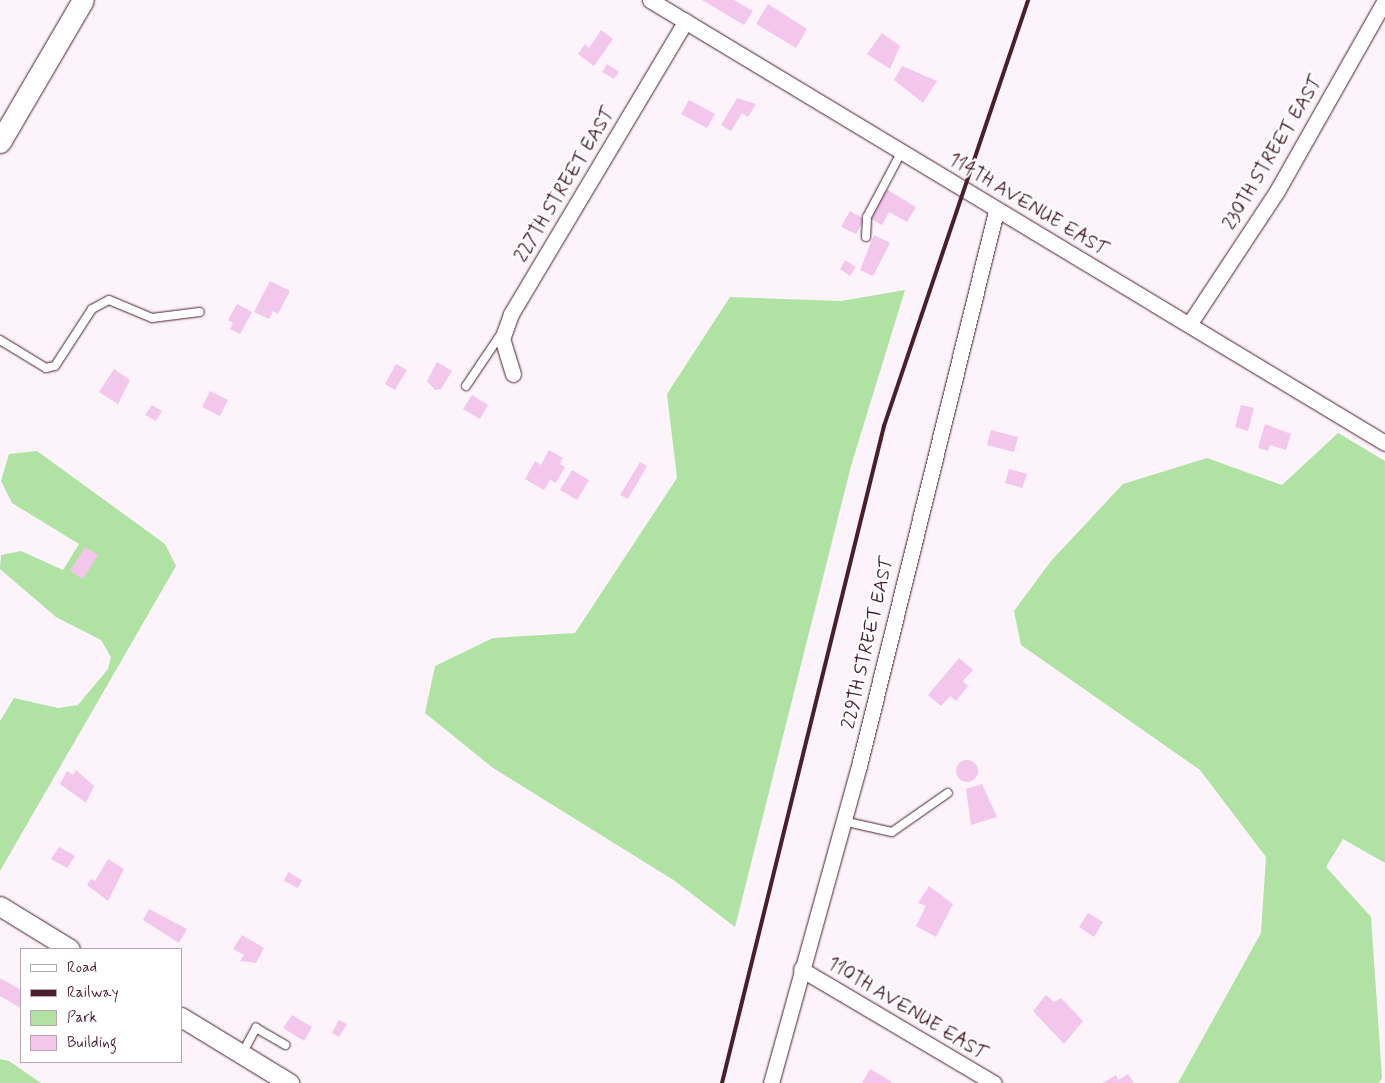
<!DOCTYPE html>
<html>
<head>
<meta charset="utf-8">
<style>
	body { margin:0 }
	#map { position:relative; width:1385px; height:1083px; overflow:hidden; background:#fdf4fb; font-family:Mynerve,sans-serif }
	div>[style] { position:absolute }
	.green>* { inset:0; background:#afe2a3 }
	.building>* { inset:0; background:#f3c6ec }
	.round { border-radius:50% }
	.roads { filter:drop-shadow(0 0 1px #4a1f2b) drop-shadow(0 0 1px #4a1f2b) }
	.service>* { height:8px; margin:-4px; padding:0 4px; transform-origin:4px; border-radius:4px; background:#fff }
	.minor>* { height:15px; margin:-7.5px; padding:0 7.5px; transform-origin:7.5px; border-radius:7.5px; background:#fff }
	.tertiary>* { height:19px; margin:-9.5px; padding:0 9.5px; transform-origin:9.5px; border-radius:9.5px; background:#fff }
	.secondary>* { height:21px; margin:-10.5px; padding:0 10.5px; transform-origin:10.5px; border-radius:10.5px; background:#fff }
	.rail>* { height:4px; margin:-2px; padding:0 2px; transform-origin:2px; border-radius:2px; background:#4a1f2b }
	span { translate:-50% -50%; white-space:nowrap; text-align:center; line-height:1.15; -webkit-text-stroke:4px #fff; paint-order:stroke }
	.street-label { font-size:19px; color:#4a1f2b }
	.legend { position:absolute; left:20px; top:948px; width:162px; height:115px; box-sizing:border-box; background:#fff; border:1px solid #b7a5aa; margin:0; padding:6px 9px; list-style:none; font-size:15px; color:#4a1f2b }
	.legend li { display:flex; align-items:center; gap:10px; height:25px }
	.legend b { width:25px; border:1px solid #b7a5aa }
</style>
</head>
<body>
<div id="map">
	<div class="green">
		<div style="clip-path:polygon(905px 290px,851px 466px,735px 927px,675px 881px,493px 768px,425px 713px,435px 666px,493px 638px,575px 633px,677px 478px,667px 394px,730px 297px,841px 301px)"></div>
		<div style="clip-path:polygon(1338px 433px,1385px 461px,1385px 863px,1343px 839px,1326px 867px,1371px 917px,1382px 1078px,1379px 1083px,1178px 1083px,1261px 933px,1266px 857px,1200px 770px,1021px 645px,1014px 611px,1051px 561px,1123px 484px,1207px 458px,1282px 485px)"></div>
		<div style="clip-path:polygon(37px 451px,165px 544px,176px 566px,0 871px,0 721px,14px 698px,58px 708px,78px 705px,108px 669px,111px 657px,101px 640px,56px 617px,0 569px,1px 555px,21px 551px,63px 570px,79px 544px,12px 503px,1px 481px,9px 454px)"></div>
		<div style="clip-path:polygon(0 1059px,9px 1061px,41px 1083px,0 1083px)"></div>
	</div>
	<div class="building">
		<div style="clip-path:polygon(702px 0,734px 0,753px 11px,744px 25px)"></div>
		<div style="clip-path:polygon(768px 4px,807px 29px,796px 48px,756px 24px)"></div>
		<div style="clip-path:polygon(601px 30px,613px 39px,594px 66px,578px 54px,585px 44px,589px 48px)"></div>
		<div style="clip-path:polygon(882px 33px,900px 46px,890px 69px,867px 54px)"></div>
		<div style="clip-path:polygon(607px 64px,619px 72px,614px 79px,602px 72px)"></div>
		<div style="clip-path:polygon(902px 66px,937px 81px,923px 103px,894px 80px)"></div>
		<div style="clip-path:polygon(737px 98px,756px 104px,748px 117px,742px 113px,731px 131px,721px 125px)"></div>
		<div style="clip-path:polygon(689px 100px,715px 114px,707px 128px,681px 114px)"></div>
		<div style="clip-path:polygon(886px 189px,916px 207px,907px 222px,889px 212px,882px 225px,869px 218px)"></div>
		<div style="clip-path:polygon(850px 211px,864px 219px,856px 234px,841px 227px)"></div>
		<div style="clip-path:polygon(874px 235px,890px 243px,873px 276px,860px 270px)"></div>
		<div style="clip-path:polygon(845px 260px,856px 267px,850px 276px,840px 269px)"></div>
		<div style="clip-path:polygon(270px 281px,290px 291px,278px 314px,273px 311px,269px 319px,254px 312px)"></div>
		<div style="clip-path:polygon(237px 304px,252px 312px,240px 334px,230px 329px,233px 323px,228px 320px)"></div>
		<div style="clip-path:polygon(437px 362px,452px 371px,441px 389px,435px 390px,427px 381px)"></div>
		<div style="clip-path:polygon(396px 364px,407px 370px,395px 390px,385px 384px)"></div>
		<div style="clip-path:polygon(114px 369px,130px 380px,118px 404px,99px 392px)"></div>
		<div style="clip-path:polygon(210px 391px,228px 400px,220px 416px,202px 407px)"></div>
		<div style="clip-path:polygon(472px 395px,488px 405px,480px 419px,463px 409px)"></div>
		<div style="clip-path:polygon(152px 405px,162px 411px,156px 421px,145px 415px)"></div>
		<div style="clip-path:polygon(1241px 405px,1254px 408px,1248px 431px,1235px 427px)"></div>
		<div style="clip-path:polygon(1265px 424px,1291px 434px,1286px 450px,1270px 445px,1268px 451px,1258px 448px)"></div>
		<div style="clip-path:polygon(991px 430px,1018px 437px,1014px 452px,987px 445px)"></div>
		<div style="clip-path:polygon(549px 450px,563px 458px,560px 464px,565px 467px,556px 483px,550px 480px,544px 490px,525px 479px,535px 461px,541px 465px)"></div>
		<div style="clip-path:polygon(640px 462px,647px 466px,628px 499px,620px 495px)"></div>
		<div style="clip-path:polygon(1009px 469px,1027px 474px,1022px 488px,1005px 483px)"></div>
		<div style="clip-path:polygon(572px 470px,589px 480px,577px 500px,560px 490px)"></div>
		<div style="clip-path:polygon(85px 547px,98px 555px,83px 579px,70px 571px)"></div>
		<div style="clip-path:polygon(959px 658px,973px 670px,963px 681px,968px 686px,956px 701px,950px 696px,941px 706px,928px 695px)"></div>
		<div class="round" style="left:956px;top:760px;width:22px;height:22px"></div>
		<div style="clip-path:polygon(76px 770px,94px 786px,86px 803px,60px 784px,67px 771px,73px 775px)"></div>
		<div style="clip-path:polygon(982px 784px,997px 817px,971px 825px,966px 789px)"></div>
		<div style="clip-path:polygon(59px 847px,75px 856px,67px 868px,51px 859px)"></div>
		<div style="clip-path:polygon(108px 859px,124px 869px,108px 901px,87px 885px,91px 879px,95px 881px)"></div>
		<div style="clip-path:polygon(288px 872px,302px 880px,298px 888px,284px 881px)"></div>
		<div style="clip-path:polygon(929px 886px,953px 904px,936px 937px,916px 926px,926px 906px,918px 903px)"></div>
		<div style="clip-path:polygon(149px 909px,187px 929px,179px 943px,143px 920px)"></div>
		<div style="clip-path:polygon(1088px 913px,1103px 922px,1094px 937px,1079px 927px)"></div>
		<div style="clip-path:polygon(242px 935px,264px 948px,256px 963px,240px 961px,244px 955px,233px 949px)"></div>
		<div style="clip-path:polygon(0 978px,21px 990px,21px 1008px,0 996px)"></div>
		<div style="clip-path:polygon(1046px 995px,1054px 1002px,1061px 998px,1083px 1021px,1064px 1044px,1033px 1011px)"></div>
		<div style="clip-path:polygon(292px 1015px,312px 1027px,304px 1041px,283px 1028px)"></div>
		<div style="clip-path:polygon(339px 1020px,347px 1024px,339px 1037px,332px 1033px)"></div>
		<div style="clip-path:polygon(870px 1069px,892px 1082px,891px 1083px,862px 1083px)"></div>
		<div style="clip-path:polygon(1128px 1074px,1134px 1083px,1103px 1083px,1116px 1075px,1118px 1080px)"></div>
	</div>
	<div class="roads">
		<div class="service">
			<div style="left:866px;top:237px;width:20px;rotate:-87deg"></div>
			<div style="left:867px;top:217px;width:75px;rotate:-62.1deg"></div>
			<div style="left:0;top:340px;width:54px;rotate:31.3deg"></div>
			<div style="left:46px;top:368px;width:9px;rotate:-13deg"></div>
			<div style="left:55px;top:366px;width:68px;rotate:-57deg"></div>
			<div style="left:92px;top:309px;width:19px;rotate:-28deg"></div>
			<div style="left:109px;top:300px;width:47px;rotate:22.7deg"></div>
			<div style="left:152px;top:318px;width:48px;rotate:-7.1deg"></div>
			<div style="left:466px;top:386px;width:63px;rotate:-56.1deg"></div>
			<div style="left:843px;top:821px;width:50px;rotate:12.7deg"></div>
			<div style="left:892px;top:832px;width:68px;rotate:-34.9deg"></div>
			<div style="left:242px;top:1054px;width:30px;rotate:-62deg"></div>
			<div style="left:256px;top:1028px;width:34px;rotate:30deg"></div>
		</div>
		<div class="minor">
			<div style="left:650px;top:0;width:858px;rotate:31.08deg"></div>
			<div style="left:1190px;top:323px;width:158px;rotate:-56.6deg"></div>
			<div style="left:1277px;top:191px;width:219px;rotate:-60.5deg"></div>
			<div style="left:513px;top:374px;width:37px;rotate:-107deg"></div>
			<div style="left:502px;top:339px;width:27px;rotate:-70deg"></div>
			<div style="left:511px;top:314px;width:341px;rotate:-59.2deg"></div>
			<div style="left:801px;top:969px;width:224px;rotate:30.6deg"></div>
			<div style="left:771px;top:1083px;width:329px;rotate:-74.5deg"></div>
			<div style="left:859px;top:766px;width:572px;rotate:-76.13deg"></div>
		</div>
		<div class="tertiary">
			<div style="left:0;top:906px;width:82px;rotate:31.6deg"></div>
			<div style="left:181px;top:1017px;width:127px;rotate:31.4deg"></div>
		</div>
		<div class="secondary">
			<div style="left:0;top:142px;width:164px;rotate:-59.7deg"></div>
		</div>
	</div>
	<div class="rail">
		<div style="left:722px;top:1083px;width:677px;rotate:-76.15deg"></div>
		<div style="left:884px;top:426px;width:450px;rotate:-71.3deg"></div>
	</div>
	<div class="street-label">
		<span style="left:1273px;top:153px;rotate:-59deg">230TH STREET EAST</span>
		<span style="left:565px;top:185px;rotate:-59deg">227TH STREET EAST</span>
		<span style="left:1028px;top:205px;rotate:31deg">114TH AVENUE EAST</span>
		<span style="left:868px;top:643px;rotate:-77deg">229TH STREET EAST</span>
		<span style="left:907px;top:1009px;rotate:31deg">110TH AVENUE EAST</span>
	</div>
	<ul class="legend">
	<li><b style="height:6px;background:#fff"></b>Road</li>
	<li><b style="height:6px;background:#4a1f2b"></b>Railway</li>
	<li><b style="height:14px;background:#afe2a3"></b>Park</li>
	<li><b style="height:14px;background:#f3c6ec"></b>Building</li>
	</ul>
</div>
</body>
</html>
